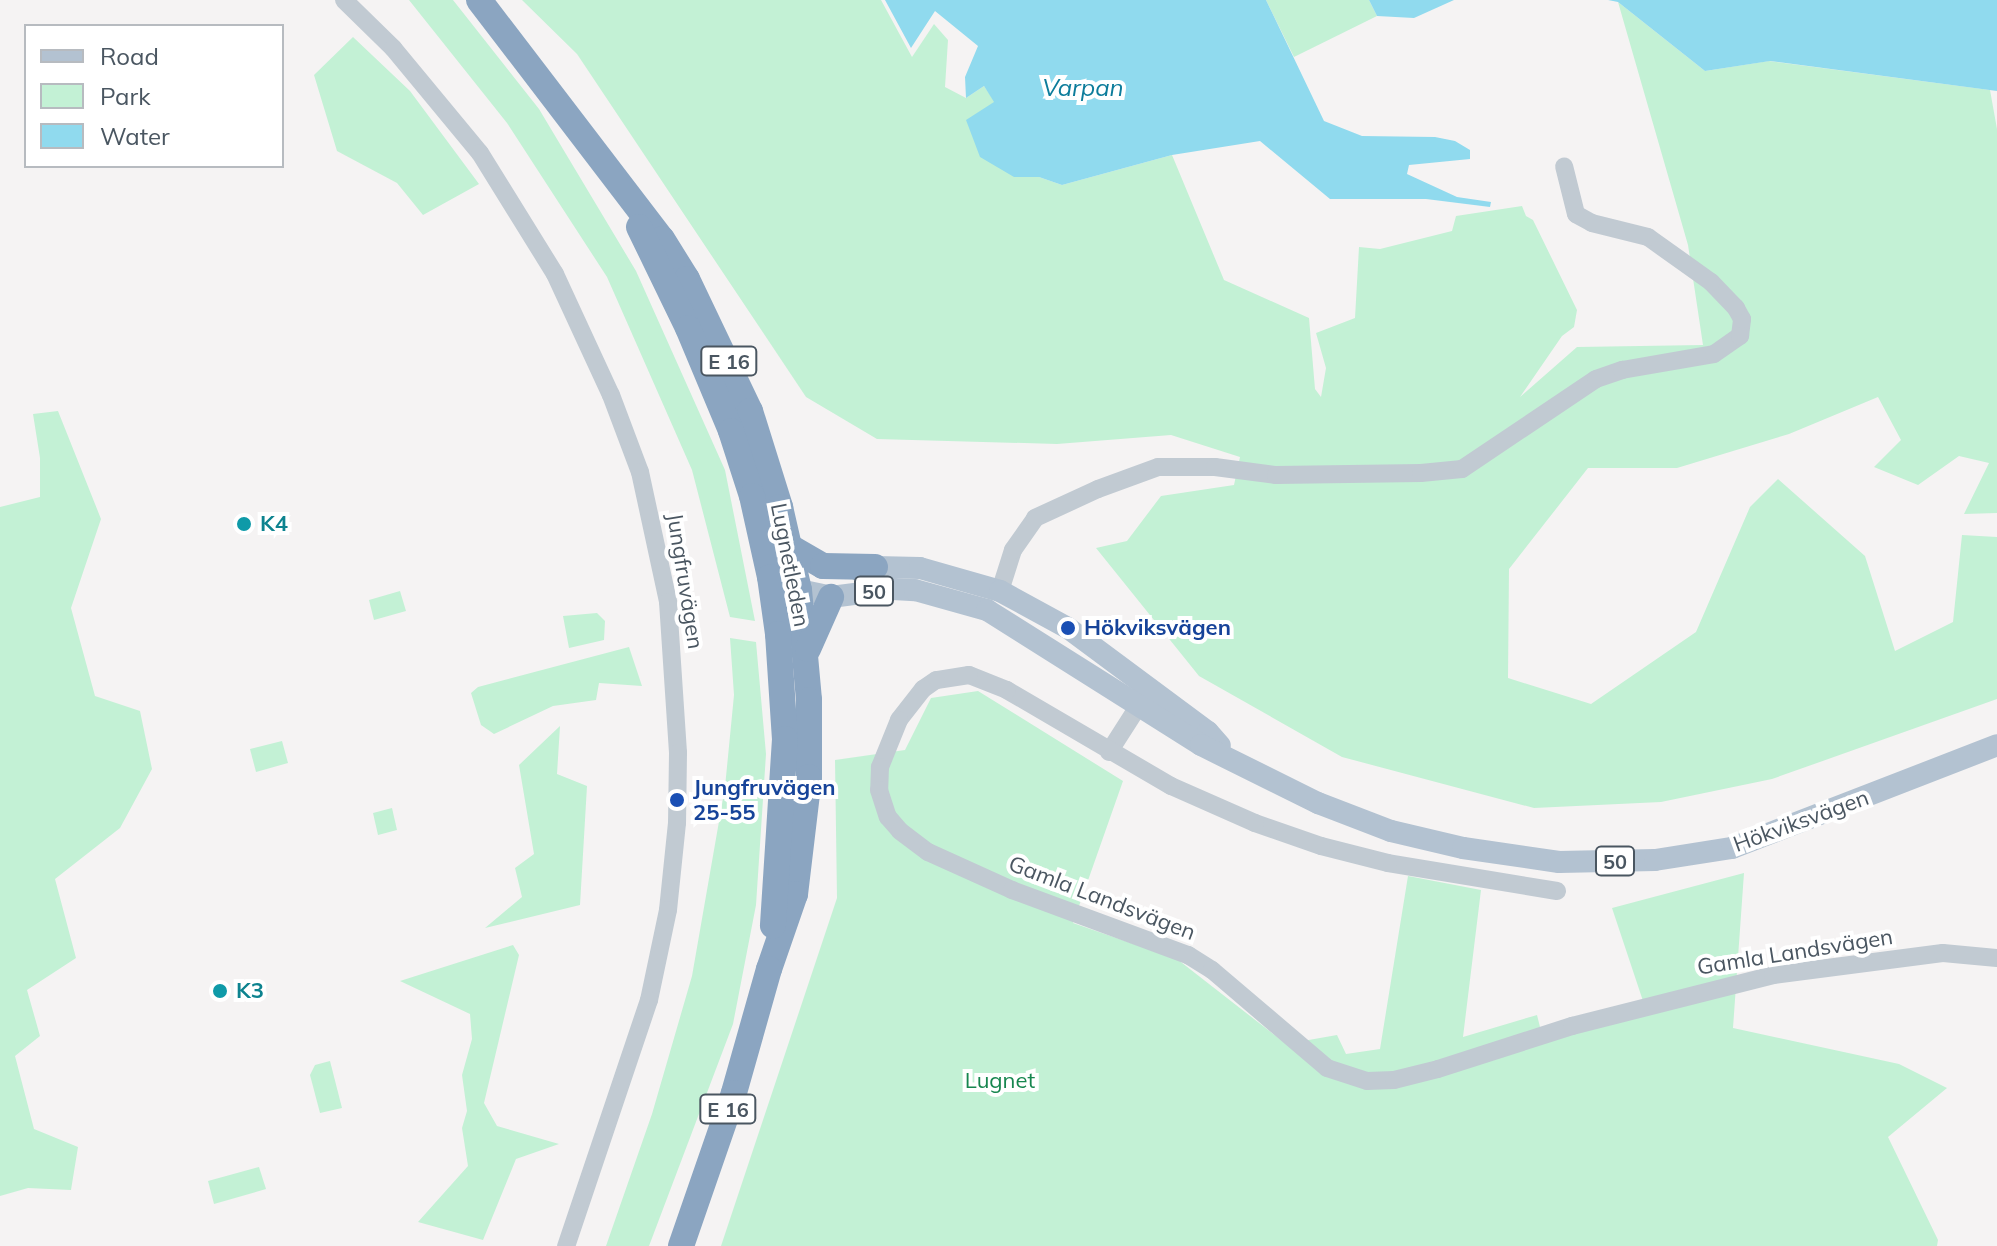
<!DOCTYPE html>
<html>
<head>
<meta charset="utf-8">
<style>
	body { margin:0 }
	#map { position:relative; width:1997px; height:1246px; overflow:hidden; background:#f5f3f3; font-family:Mulish,sans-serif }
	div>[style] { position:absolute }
	.green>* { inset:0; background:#c3f1d5 }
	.water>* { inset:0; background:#90daee }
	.minor>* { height:18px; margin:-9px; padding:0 9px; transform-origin:9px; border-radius:9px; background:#c1cad2 }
	.major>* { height:22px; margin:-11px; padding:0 11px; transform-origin:11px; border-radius:11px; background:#b3c2d1 }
	.highway>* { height:26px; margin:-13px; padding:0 13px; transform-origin:13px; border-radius:13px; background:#8ba5c1 }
	.dots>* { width:22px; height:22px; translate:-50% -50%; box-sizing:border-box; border:4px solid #fff; border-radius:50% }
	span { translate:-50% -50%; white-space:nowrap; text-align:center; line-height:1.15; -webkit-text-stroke:8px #fff; paint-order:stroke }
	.shield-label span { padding:2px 6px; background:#fff; border:2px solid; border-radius:6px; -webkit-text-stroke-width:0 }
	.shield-label { font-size:20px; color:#4a5661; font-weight:700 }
	.culture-label { font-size:22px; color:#0d838f; font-weight:700 }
	.left { translate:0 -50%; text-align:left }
	.street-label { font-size:22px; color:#4a5661 }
	.transit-label { font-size:22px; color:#164399; font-weight:700 }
	.park-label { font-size:22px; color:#17864f }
	.water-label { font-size:24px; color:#0c7c9b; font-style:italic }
	.legend { position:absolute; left:24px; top:24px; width:260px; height:144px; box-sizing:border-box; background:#fff; border:2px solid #b7bbc0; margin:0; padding:10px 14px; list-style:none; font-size:24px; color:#4a5661 }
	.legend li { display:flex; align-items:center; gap:16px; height:40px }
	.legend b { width:40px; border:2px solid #b7bbc0 }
</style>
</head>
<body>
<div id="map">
	<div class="green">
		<div style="clip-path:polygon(409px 0,453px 0,539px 109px,636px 271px,725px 470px,755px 621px,730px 617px,692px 470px,607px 277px,507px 123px)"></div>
		<div style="clip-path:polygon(522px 0,881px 0,912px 57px,934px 24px,948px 40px,945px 87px,966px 98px,984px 86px,995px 102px,1014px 177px,1039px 177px,1062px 185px,1172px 155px,1224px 280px,1309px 318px,1315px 389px,1321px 397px,1326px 368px,1316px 333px,1355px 318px,1359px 247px,1380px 249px,1452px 231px,1456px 216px,1522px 206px,1526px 216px,1533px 220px,1577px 310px,1574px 327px,1562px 336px,1520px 397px,1577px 347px,1703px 345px,1688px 245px,1618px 2px,1705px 71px,1769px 61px,1990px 90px,1997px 129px,1997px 513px,1964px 514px,1989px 463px,1959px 456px,1918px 485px,1874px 467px,1901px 440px,1878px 397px,1789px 434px,1677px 468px,1588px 468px,1509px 569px,1508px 678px,1591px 704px,1696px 632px,1750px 507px,1778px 479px,1865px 556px,1895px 651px,1953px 622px,1962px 535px,1997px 537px,1997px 699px,1772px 779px,1661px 802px,1534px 808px,1342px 757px,1199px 676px,1096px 548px,1127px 541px,1161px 496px,1234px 485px,1240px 457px,1171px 435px,1057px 444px,877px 439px,806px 397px,577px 54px)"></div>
		<div style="clip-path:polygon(1266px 0,1369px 0,1377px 16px,1294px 57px)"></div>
		<div style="clip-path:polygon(353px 37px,410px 91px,479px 184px,423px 215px,397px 183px,337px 151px,314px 75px)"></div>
		<div style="clip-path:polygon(58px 411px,101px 519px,71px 608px,95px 696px,140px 711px,152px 769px,120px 828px,55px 879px,76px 958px,27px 990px,40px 1036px,15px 1056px,34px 1129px,78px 1147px,71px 1190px,28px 1188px,0 1196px,0 507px,40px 497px,40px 458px,33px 414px)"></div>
		<div style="clip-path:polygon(400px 591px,406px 611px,374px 620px,369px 600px)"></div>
		<div style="clip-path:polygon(597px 613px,605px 621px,604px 640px,569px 648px,563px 616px)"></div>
		<div style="clip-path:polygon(730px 638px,756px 642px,766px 754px,756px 905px,733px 1024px,649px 1246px,606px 1246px,652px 1114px,692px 976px,725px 787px,734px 695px)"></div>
		<div style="clip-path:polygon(629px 647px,642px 686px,599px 683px,596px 700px,553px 706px,494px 734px,481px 725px,471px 693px,478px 687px)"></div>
		<div style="clip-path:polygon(978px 691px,1123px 781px,1073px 923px,1177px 959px,1286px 1044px,1337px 1035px,1346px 1054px,1380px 1049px,1408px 876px,1481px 890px,1463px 1037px,1537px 1015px,1543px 1039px,1646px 1010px,1612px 908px,1744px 873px,1733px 1028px,1899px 1064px,1947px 1088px,1888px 1137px,1938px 1240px,1937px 1246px,721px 1246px,837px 898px,835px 760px,905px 750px,931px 698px)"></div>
		<div style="clip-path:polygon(560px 726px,557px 774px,587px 786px,580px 905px,485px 928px,522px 897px,515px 868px,534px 854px,519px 765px)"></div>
		<div style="clip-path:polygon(282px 741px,288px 763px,256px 772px,250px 749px)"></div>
		<div style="clip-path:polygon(392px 808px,397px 830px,378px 835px,373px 813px)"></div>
		<div style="clip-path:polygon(513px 945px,519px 955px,484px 1103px,497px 1126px,559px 1144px,516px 1159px,483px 1240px,418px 1222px,468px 1166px,462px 1128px,467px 1111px,462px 1075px,472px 1039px,470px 1014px,400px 981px)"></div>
		<div style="clip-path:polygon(330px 1061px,342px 1108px,320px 1113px,310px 1075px,315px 1065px)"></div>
		<div style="clip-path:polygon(259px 1167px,266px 1189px,214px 1204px,208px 1181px)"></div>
	</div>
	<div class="water">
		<div style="clip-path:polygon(885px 0,1266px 0,1324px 121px,1362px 136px,1435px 137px,1455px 141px,1470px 150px,1470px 159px,1409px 165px,1407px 174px,1457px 197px,1491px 202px,1490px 207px,1426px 199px,1330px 199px,1260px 141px,1172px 155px,1062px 185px,1039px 177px,1014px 177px,980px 157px,966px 120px,994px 102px,984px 86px,966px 98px,965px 77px,978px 46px,935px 11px,911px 48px)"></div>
		<div style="clip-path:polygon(1369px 0,1454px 0,1414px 18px,1377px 16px)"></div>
		<div style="clip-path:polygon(1608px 0,1997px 0,1997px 91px,1770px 61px,1705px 71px,1618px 2px)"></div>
	</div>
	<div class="minor">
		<div style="left:344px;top:0;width:69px;rotate:44.4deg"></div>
		<div style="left:393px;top:48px;width:136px;rotate:50.4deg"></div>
		<div style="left:480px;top:153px;width:142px;rotate:58.2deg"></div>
		<div style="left:555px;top:274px;width:133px;rotate:65.2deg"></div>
		<div style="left:611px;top:395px;width:82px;rotate:69.4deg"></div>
		<div style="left:640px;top:472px;width:133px;rotate:77.8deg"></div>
		<div style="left:668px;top:602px;width:151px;rotate:86.2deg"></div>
		<div style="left:678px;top:753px;width:70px;rotate:90.8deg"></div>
		<div style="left:677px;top:823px;width:87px;rotate:95.9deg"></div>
		<div style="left:668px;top:910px;width:92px;rotate:101.9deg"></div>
		<div style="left:649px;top:1000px;width:260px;rotate:108.6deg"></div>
		<div style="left:1000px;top:591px;width:43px;rotate:-72.4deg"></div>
		<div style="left:1013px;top:550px;width:39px;rotate:-55deg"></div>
		<div style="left:1035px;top:518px;width:69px;rotate:-24.7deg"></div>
		<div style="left:1098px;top:489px;width:64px;rotate:-20.1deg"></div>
		<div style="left:1158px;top:467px;width:57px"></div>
		<div style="left:1215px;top:467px;width:62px;rotate:7.5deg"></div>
		<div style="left:1276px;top:475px;width:145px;rotate:-0.8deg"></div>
		<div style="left:1421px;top:473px;width:41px;rotate:-5.6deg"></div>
		<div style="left:1462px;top:469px;width:161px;rotate:-33.9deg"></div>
		<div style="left:1596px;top:379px;width:28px;rotate:-19deg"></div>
		<div style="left:1622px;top:370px;width:93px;rotate:-9.9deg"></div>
		<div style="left:1714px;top:354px;width:32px;rotate:-35deg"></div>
		<div style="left:1740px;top:336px;width:17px;rotate:-83deg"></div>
		<div style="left:1742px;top:319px;width:13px;rotate:-119deg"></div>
		<div style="left:1736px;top:308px;width:36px;rotate:-134deg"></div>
		<div style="left:1711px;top:282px;width:77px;rotate:-144.5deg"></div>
		<div style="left:1648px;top:237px;width:58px;rotate:-166deg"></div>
		<div style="left:1592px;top:223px;width:18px;rotate:-151deg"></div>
		<div style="left:1576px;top:214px;width:49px;rotate:-104deg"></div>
		<div style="left:1109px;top:752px;width:56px;rotate:-57.4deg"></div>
		<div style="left:1557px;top:891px;width:171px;rotate:-170.6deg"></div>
		<div style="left:1388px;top:863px;width:69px;rotate:-165.8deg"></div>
		<div style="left:1321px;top:846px;width:70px;rotate:-160.8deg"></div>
		<div style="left:1255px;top:823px;width:92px;rotate:-156.2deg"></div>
		<div style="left:1171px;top:786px;width:190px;rotate:-149.7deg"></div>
		<div style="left:1007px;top:690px;width:41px;rotate:-158.5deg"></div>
		<div style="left:969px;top:675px;width:33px;rotate:171deg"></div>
		<div style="left:936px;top:680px;width:16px;rotate:145deg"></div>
		<div style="left:923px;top:689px;width:39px;rotate:128deg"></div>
		<div style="left:899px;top:720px;width:51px;rotate:112deg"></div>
		<div style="left:880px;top:767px;width:23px;rotate:92deg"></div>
		<div style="left:879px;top:790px;width:28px;rotate:72deg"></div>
		<div style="left:888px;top:817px;width:18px;rotate:49deg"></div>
		<div style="left:900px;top:831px;width:35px;rotate:37deg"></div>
		<div style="left:928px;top:852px;width:92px;rotate:24.3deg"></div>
		<div style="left:1012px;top:890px;width:188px;rotate:20.3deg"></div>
		<div style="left:1188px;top:955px;width:28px;rotate:32deg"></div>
		<div style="left:1212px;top:970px;width:151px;rotate:40.4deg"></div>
		<div style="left:1327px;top:1068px;width:42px;rotate:18deg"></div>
		<div style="left:1367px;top:1081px;width:27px;rotate:-2deg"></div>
		<div style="left:1394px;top:1080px;width:45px;rotate:-14deg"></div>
		<div style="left:1438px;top:1069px;width:141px;rotate:-17.8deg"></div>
		<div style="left:1572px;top:1026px;width:207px;rotate:-14.2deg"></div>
		<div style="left:1773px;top:975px;width:171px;rotate:-7.4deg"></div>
		<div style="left:1943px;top:953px;width:54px;rotate:5.3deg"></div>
	</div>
	<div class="major">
		<div style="left:861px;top:572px;width:15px;rotate:-20deg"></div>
		<div style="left:875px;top:567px;width:45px;rotate:1.3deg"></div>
		<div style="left:920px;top:568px;width:83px;rotate:16deg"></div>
		<div style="left:1000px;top:591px;width:77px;rotate:28.6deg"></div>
		<div style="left:1068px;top:628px;width:174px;rotate:36.6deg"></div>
		<div style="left:1208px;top:732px;width:18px;rotate:49deg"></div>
		<div style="left:799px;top:590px;width:33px;rotate:12deg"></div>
		<div style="left:831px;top:597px;width:63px;rotate:-7.4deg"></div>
		<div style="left:893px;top:589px;width:22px;rotate:3deg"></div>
		<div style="left:915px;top:590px;width:75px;rotate:15.5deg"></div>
		<div style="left:987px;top:610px;width:253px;rotate:32.2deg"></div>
		<div style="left:1201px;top:745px;width:131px;rotate:26.4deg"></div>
		<div style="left:1318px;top:803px;width:78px;rotate:21deg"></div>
		<div style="left:1391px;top:831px;width:74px;rotate:13.3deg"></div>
		<div style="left:1463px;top:848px;width:97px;rotate:8.3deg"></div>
		<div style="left:1559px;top:862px;width:96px;rotate:-1.2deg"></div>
		<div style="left:1655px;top:860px;width:78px;rotate:-8.9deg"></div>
		<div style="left:1732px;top:848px;width:284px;rotate:-21.2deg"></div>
	</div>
	<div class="highway">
		<div style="left:479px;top:0;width:301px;rotate:52.6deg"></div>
		<div style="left:662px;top:239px;width:47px;rotate:58deg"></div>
		<div style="left:687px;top:279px;width:146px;rotate:64.5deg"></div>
		<div style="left:750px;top:411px;width:101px;rotate:72.6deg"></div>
		<div style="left:780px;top:507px;width:85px;rotate:77.1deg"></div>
		<div style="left:799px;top:590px;width:110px;rotate:84.8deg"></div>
		<div style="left:809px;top:700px;width:77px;rotate:90deg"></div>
		<div style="left:809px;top:777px;width:118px;rotate:96.8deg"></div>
		<div style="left:795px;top:894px;width:79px;rotate:109.1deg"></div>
		<div style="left:769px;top:969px;width:129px;rotate:105.8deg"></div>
		<div style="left:734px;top:1093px;width:162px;rotate:109.1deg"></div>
		<div style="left:639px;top:227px;width:112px;rotate:64.1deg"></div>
		<div style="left:688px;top:328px;width:112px;rotate:67.3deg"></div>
		<div style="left:731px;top:431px;width:68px;rotate:72.1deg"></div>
		<div style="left:752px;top:496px;width:83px;rotate:77.5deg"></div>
		<div style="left:770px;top:577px;width:58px;rotate:82deg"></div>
		<div style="left:778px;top:634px;width:105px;rotate:86.2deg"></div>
		<div style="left:785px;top:739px;width:187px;rotate:93.7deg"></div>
		<div style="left:790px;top:547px;width:38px;rotate:30deg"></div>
		<div style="left:823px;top:566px;width:52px;rotate:1.1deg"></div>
		<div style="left:808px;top:649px;width:57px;rotate:-66.1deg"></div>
	</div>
	<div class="dots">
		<div style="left:244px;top:524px;background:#0f9aa8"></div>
		<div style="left:1068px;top:628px;background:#1a4fb4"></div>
		<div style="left:677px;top:800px;background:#1a4fb4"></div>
		<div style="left:220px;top:991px;background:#0f9aa8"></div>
	</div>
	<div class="shield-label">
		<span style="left:729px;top:361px">E 16</span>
		<span style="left:874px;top:591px">50</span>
		<span style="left:1615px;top:861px">50</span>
		<span style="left:728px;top:1109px">E 16</span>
	</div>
	<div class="culture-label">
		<span class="left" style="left:260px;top:524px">K4</span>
		<span class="left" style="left:236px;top:991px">K3</span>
	</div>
	<div class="street-label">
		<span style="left:790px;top:565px;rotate:79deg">Lugnetleden</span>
		<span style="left:685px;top:581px;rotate:81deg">Jungfruvägen</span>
		<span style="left:1801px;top:821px;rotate:-20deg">Hökviksvägen</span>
		<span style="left:1102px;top:898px;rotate:21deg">Gamla Landsvägen</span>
		<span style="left:1795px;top:952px;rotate:-9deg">Gamla Landsvägen</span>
	</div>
	<div class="transit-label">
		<span class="left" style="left:1084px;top:628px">Hökviksvägen</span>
		<span class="left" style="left:693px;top:800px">Jungfruvägen<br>25-55</span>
	</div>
	<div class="park-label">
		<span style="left:1000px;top:1081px">Lugnet</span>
	</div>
	<div class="water-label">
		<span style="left:1083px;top:88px">Varpan</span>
	</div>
	<ul class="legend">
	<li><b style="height:10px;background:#b3c2d1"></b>Road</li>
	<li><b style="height:22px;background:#c3f1d5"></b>Park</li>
	<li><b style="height:22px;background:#90daee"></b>Water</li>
	</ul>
</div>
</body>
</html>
